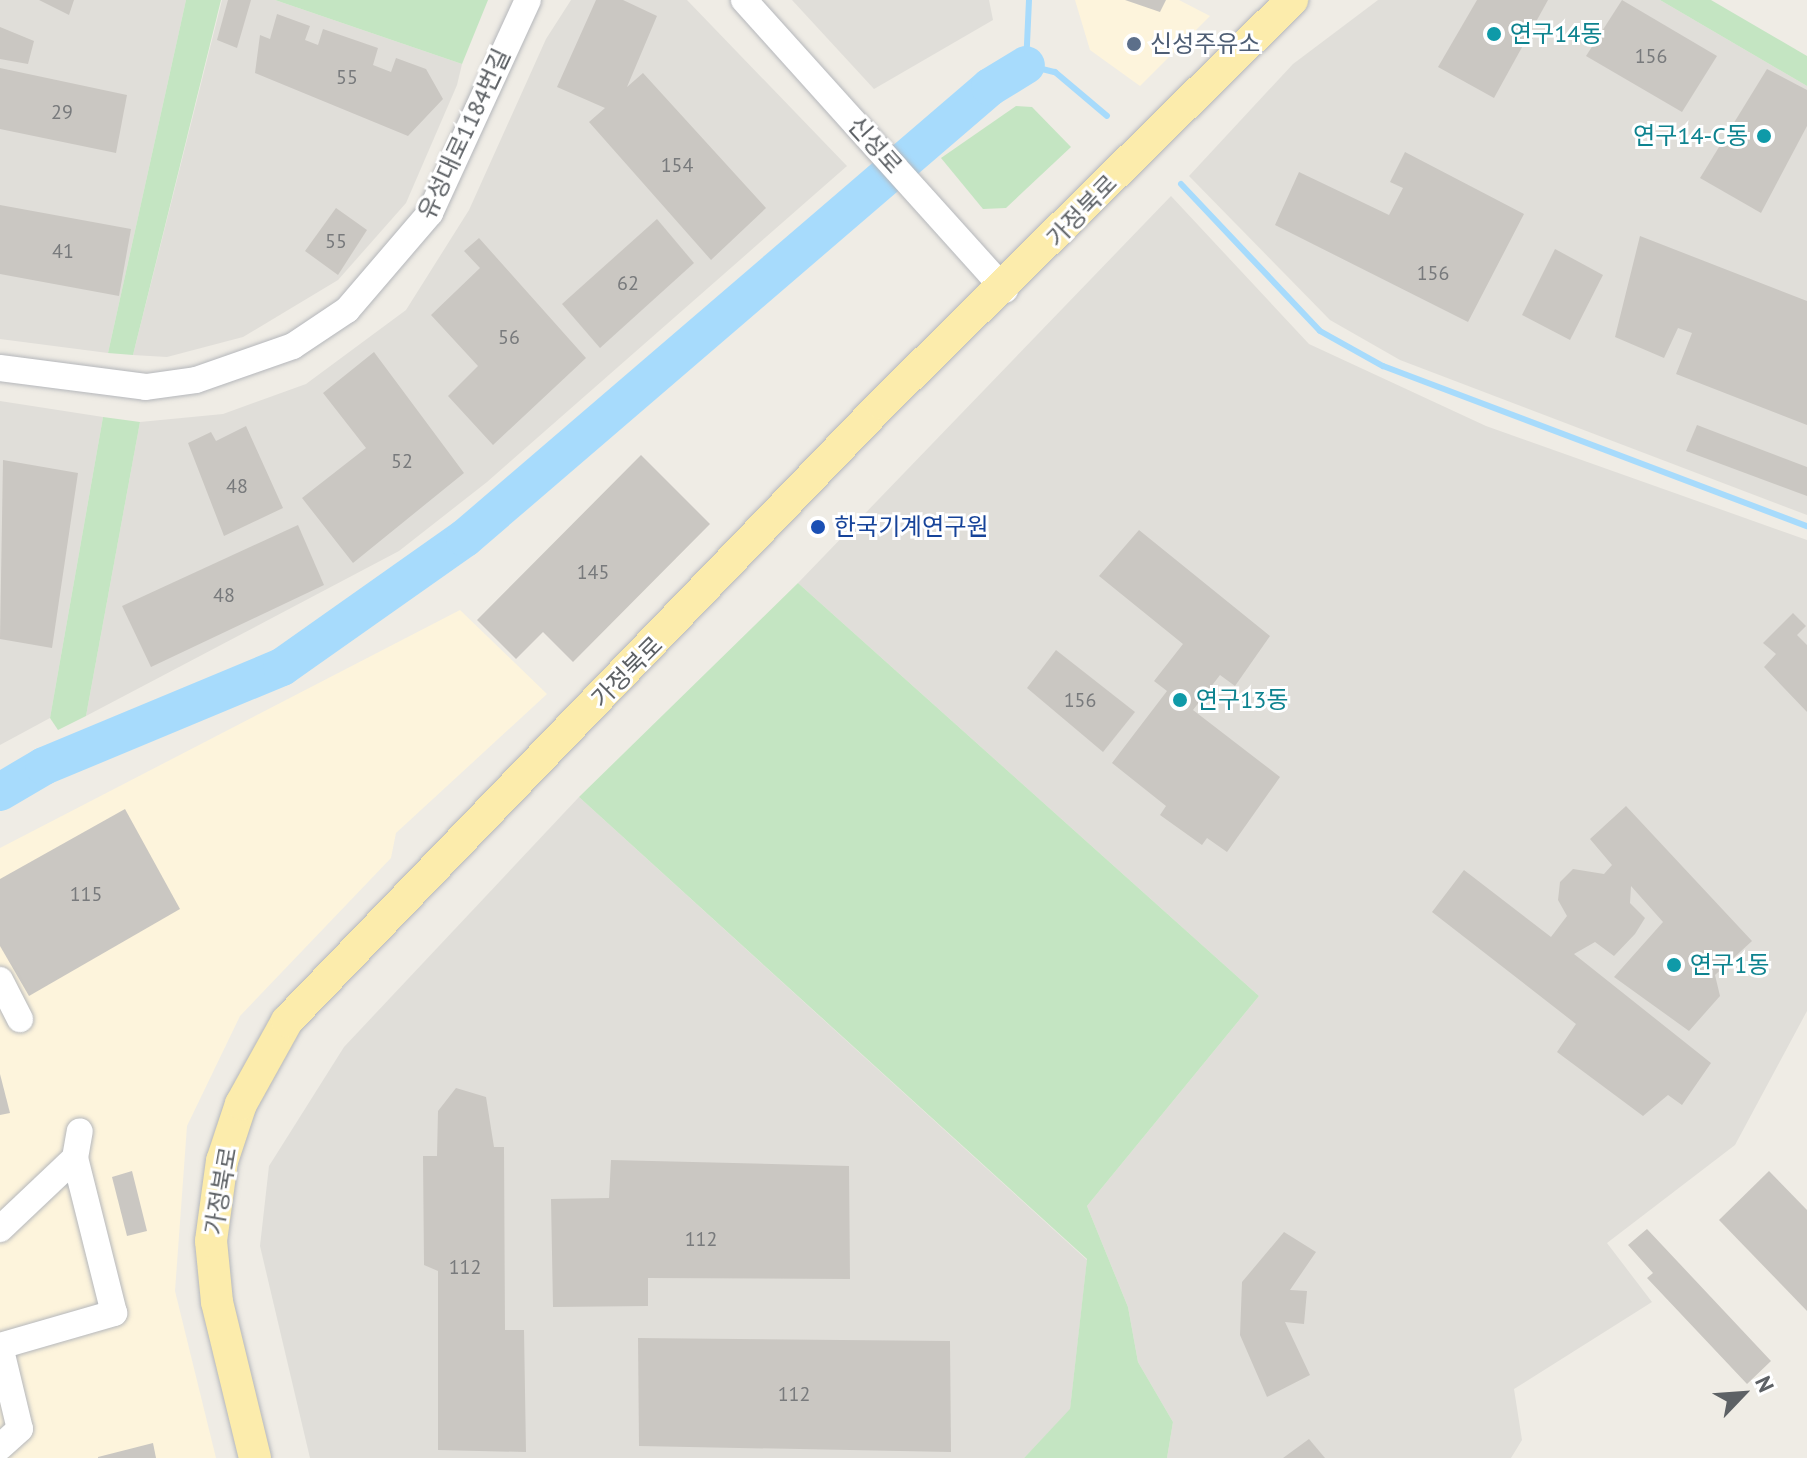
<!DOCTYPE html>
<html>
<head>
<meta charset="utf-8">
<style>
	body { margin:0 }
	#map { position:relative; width:1807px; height:1458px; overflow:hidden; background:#efece5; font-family:"PT Sans","Noto Sans KR",sans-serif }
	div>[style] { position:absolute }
	.commercial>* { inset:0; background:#fdf4dc }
	.industrial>* { inset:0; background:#e0ded9 }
	.green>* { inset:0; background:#c4e5c2 }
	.stream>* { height:6px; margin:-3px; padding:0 3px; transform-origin:3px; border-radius:3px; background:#a7dbfc }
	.river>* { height:38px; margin:-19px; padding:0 19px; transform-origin:19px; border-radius:19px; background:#a7dbfc }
	.building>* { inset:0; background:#cac7c2 }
	.roads { filter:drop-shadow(0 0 2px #b5b7bb) drop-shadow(0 0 2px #b5b7bb) }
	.minor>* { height:26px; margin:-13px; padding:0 13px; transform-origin:13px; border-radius:13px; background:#fff }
	.major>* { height:32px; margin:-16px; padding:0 16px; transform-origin:16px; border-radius:16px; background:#fcecac }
	.dots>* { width:22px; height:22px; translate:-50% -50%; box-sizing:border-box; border:4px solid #fff; border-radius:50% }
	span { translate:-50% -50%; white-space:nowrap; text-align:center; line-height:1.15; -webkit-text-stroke:6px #fff; paint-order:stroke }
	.number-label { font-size:20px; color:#787a7c }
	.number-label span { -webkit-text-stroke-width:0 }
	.culture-label { font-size:24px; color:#0d838f }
	.left { translate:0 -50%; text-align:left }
	.right { translate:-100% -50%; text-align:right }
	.service-label { font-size:24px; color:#4e5e75 }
	.street-label { font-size:24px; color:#5d6165 }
	.transit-label { font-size:24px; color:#164399 }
	.north { position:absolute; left:1703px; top:1354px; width:80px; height:80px; -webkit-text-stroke:6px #fff; paint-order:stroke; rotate:65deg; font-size:22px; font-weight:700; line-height:32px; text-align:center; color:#5d6165 }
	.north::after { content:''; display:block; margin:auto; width:28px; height:36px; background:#5d6165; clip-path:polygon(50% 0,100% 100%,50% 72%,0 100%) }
</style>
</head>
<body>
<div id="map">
	<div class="commercial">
		<div style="clip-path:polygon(1075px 0,1179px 0,1210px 16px,1140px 86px,1090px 50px)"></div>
		<div style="clip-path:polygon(460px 610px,547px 694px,396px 833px,391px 858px,240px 1016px,187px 1126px,175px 1291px,216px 1458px,0 1458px,0 848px)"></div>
	</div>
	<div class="industrial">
		<div style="clip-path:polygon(0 0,186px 0,108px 353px,0 339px)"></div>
		<div style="clip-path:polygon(222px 0,275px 0,462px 64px,457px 85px,406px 203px,338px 280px,243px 337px,167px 357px,133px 355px)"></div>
		<div style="clip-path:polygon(571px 0,687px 0,847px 166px,487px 482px,399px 551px,86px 716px,140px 422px,223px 414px,306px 384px,406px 310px,469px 210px,546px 39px)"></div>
		<div style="clip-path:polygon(792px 0,989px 0,993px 20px,874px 89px)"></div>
		<div style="clip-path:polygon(1378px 0,1660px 0,1807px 86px,1807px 515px,1400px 360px,1330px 320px,1189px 176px,1293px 64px)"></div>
		<div style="clip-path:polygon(1171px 196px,1309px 344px,1486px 426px,1807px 540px,1807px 1011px,1735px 1145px,1607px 1243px,1652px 1302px,1514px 1389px,1522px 1440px,1511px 1458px,1167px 1458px,1173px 1422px,1138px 1362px,1128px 1307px,1087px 1206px,1259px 996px,798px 583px)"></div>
		<div style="clip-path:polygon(0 401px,103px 417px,50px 718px,0 745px)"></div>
		<div style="clip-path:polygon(579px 797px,1087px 1260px,1070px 1410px,1024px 1458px,310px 1458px,260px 1246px,269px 1166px,344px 1047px)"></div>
	</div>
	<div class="green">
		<div style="clip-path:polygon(186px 0,221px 0,133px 355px,108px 353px)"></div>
		<div style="clip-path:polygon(275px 0,488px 0,462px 64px)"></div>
		<div style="clip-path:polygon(1660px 0,1711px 0,1807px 56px,1807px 86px)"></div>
		<div style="clip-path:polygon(1016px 106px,1032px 107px,1071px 147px,1006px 208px,983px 209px,941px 158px)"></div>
		<div style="clip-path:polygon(103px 417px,140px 422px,86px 716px,58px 730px,50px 718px)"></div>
		<div style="clip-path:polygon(798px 583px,1259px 996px,1087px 1206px,1128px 1307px,1138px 1362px,1173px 1422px,1167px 1458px,1024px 1458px,1070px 1409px,1087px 1259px,579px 797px)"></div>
	</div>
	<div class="stream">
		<div style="left:1029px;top:0;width:65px;rotate:92.6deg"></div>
		<div style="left:1026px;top:65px;width:30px;rotate:14deg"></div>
		<div style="left:1055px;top:72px;width:68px;rotate:40.2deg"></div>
		<div style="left:1181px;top:184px;width:202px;rotate:46.6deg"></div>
		<div style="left:1320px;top:331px;width:72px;rotate:29.1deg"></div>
		<div style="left:1383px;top:366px;width:453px;rotate:20.7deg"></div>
	</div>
	<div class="river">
		<div style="left:0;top:792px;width:51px;rotate:-30.6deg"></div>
		<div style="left:44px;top:766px;width:258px;rotate:-22.6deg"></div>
		<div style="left:282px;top:667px;width:224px;rotate:-35.2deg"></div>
		<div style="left:465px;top:538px;width:692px;rotate:-40.66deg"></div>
		<div style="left:990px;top:87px;width:42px;rotate:-31.4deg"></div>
	</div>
	<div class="building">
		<div style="clip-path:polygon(39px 0,74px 0,69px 15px)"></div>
		<div style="clip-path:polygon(228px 0,251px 0,237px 48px,217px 40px)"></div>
		<div style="clip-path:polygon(596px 0,623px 0,657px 16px,627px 87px,643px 73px,766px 208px,711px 260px,589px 122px,605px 108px,557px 87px)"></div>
		<div style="clip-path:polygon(1125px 0,1166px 0,1160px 12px)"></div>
		<div style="clip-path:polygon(1477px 0,1548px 0,1494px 98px,1438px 67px)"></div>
		<div style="clip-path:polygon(1622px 0,1717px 56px,1682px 112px,1586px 56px)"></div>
		<div style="clip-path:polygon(277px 14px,310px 26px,305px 40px,318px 45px,323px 29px,378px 48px,373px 65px,391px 72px,396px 58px,426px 69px,443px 99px,408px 136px,255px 73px,260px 35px,270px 39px)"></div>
		<div style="clip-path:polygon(0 27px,34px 41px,28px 64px,0 59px)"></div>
		<div style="clip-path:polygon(0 68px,127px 95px,116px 153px,0 129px)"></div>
		<div style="clip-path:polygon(1767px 69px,1807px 90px,1807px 126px,1761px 213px,1700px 178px)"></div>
		<div style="clip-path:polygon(1405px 152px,1524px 214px,1468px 322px,1275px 225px,1299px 172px,1389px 215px,1403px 188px,1390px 182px)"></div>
		<div style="clip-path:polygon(0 205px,131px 229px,119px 296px,0 274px)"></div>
		<div style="clip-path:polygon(336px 208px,367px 230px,338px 275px,305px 251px)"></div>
		<div style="clip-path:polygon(657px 219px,694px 263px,600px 348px,562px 304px)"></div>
		<div style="clip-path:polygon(1640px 236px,1807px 301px,1807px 425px,1676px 374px,1692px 333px,1678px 328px,1664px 358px,1615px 337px)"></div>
		<div style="clip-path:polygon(479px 238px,586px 358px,493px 445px,448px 396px,478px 366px,431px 315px,480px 268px,464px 251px)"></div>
		<div style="clip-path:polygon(1555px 249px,1603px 275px,1570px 340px,1522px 315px)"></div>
		<div style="clip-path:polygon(374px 352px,464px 473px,353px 563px,302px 498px,366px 448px,323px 393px)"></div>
		<div style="clip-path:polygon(1697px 425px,1807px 467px,1807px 496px,1686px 451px)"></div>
		<div style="clip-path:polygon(246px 426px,283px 508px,224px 536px,188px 443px,211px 432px,216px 441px)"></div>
		<div style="clip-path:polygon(641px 455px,710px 524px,573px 662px,543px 632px,516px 659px,477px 620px)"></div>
		<div style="clip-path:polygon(3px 460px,78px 473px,52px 648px,0 639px)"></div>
		<div style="clip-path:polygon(298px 525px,324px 585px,151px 667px,122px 606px)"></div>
		<div style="clip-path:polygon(1139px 530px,1270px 636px,1235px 686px,1220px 675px,1193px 710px,1280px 777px,1227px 852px,1207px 838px,1202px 845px,1160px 815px,1166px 806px,1112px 763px,1167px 691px,1154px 681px,1183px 644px,1099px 576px)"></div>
		<div style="clip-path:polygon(1793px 613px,1806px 626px,1797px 635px,1807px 645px,1807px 712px,1764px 667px,1776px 654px,1763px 643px)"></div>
		<div style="clip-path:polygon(1056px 650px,1135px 712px,1103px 752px,1027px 688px)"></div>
		<div style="clip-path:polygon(1626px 806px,1752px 941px,1715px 975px,1720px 996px,1689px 1031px,1614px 977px,1663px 922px,1631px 886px,1630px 903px,1645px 918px,1635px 934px,1614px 956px,1595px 942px,1574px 954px,1711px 1063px,1682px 1105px,1668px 1095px,1643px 1116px,1557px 1052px,1576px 1024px,1432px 912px,1464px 870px,1551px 937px,1567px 916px,1558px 900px,1560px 882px,1573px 869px,1604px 874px,1612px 865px,1590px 839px)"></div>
		<div style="clip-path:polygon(125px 809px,180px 909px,29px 996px,0 946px,0 879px)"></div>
		<div style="clip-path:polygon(0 1074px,10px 1113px,0 1115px)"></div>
		<div style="clip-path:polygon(456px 1088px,486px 1097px,494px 1147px,504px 1147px,505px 1330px,524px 1330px,526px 1452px,438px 1450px,438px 1271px,424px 1265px,423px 1156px,437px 1156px,438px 1111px)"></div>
		<div style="clip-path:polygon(611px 1160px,849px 1166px,850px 1279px,648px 1278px,648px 1306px,553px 1307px,551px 1199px,609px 1198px)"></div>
		<div style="clip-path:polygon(132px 1171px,147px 1231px,127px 1236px,112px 1177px)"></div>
		<div style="clip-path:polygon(1769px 1171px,1807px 1210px,1807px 1311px,1719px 1220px)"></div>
		<div style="clip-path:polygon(1647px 1229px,1771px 1361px,1747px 1384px,1647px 1278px,1653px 1273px,1628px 1245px)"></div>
		<div style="clip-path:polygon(1284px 1232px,1316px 1252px,1290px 1290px,1307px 1291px,1304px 1324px,1285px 1322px,1310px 1375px,1267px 1397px,1240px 1335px,1242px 1282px)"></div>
		<div style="clip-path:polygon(638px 1338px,950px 1341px,951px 1452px,639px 1446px)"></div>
		<div style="clip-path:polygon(1309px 1439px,1325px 1458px,1283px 1458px)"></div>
		<div style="clip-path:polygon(153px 1443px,156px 1458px,98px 1458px,98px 1457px)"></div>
	</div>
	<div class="roads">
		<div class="minor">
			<div style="left:744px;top:0;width:390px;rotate:48deg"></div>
			<div style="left:0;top:368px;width:147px;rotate:7.4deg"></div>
			<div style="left:146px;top:387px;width:50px;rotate:-8deg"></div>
			<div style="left:196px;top:380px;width:103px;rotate:-19.3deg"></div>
			<div style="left:293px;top:346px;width:65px;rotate:-33.7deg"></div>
			<div style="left:347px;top:310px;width:128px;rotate:-49.4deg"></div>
			<div style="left:430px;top:213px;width:234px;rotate:-65.3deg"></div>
			<div style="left:0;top:980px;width:44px;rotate:62.9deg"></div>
			<div style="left:0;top:1229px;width:103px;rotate:-43.4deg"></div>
			<div style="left:0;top:1346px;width:119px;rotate:-16.1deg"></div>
			<div style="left:114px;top:1313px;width:160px;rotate:-104.1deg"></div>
			<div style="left:75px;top:1158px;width:27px;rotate:-80deg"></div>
			<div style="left:0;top:1346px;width:85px;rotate:76.5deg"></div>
			<div style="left:20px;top:1429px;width:27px;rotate:138deg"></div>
		</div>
		<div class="major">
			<div style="left:255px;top:1458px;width:161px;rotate:-103.7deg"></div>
			<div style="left:217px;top:1302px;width:61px;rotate:-95.6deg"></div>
			<div style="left:211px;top:1241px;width:81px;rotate:-82.2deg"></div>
			<div style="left:222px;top:1161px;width:60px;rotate:-71.6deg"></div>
			<div style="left:241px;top:1104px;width:95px;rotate:-61deg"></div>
			<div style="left:287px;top:1021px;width:857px;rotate:-46.04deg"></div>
			<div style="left:882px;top:404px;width:576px;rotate:-44.58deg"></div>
		</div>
	</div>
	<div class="dots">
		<div style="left:1494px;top:34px;background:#0f9aa8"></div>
		<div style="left:1134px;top:44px;background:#5c6f8a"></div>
		<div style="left:1764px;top:136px;background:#0f9aa8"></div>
		<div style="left:818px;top:527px;background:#1a4fb4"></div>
		<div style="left:1180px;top:700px;background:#0f9aa8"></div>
		<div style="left:1674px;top:965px;background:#0f9aa8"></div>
	</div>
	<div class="number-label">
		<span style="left:1651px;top:56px">156</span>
		<span style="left:347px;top:77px">55</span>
		<span style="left:62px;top:112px">29</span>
		<span style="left:677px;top:165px">154</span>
		<span style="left:336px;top:241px">55</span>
		<span style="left:63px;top:251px">41</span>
		<span style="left:1433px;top:273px">156</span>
		<span style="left:628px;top:283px">62</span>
		<span style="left:509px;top:337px">56</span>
		<span style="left:402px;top:461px">52</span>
		<span style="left:237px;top:486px">48</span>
		<span style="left:593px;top:572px">145</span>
		<span style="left:224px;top:595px">48</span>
		<span style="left:1080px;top:700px">156</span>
		<span style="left:86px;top:894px">115</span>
		<span style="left:701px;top:1239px">112</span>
		<span style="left:465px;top:1267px">112</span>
		<span style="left:794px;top:1394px">112</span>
	</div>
	<div class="culture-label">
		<span class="left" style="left:1510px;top:34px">연구14동</span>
		<span class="right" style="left:1748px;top:136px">연구14-C동</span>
		<span class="left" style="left:1196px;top:700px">연구13동</span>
		<span class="left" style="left:1690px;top:965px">연구1동</span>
	</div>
	<div class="service-label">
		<span class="left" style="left:1150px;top:44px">신성주유소</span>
	</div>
	<div class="street-label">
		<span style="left:464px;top:134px;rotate:-65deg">유성대로1184번길</span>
		<span style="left:875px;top:145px;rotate:48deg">신성로</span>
		<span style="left:1082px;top:211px;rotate:-46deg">가정북로</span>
		<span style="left:627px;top:672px;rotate:-45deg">가정북로</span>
		<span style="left:221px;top:1191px;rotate:-80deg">가정북로</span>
	</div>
	<div class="transit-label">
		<span class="left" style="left:834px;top:527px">한국기계연구원</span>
	</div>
	<div class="north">N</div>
</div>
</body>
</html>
